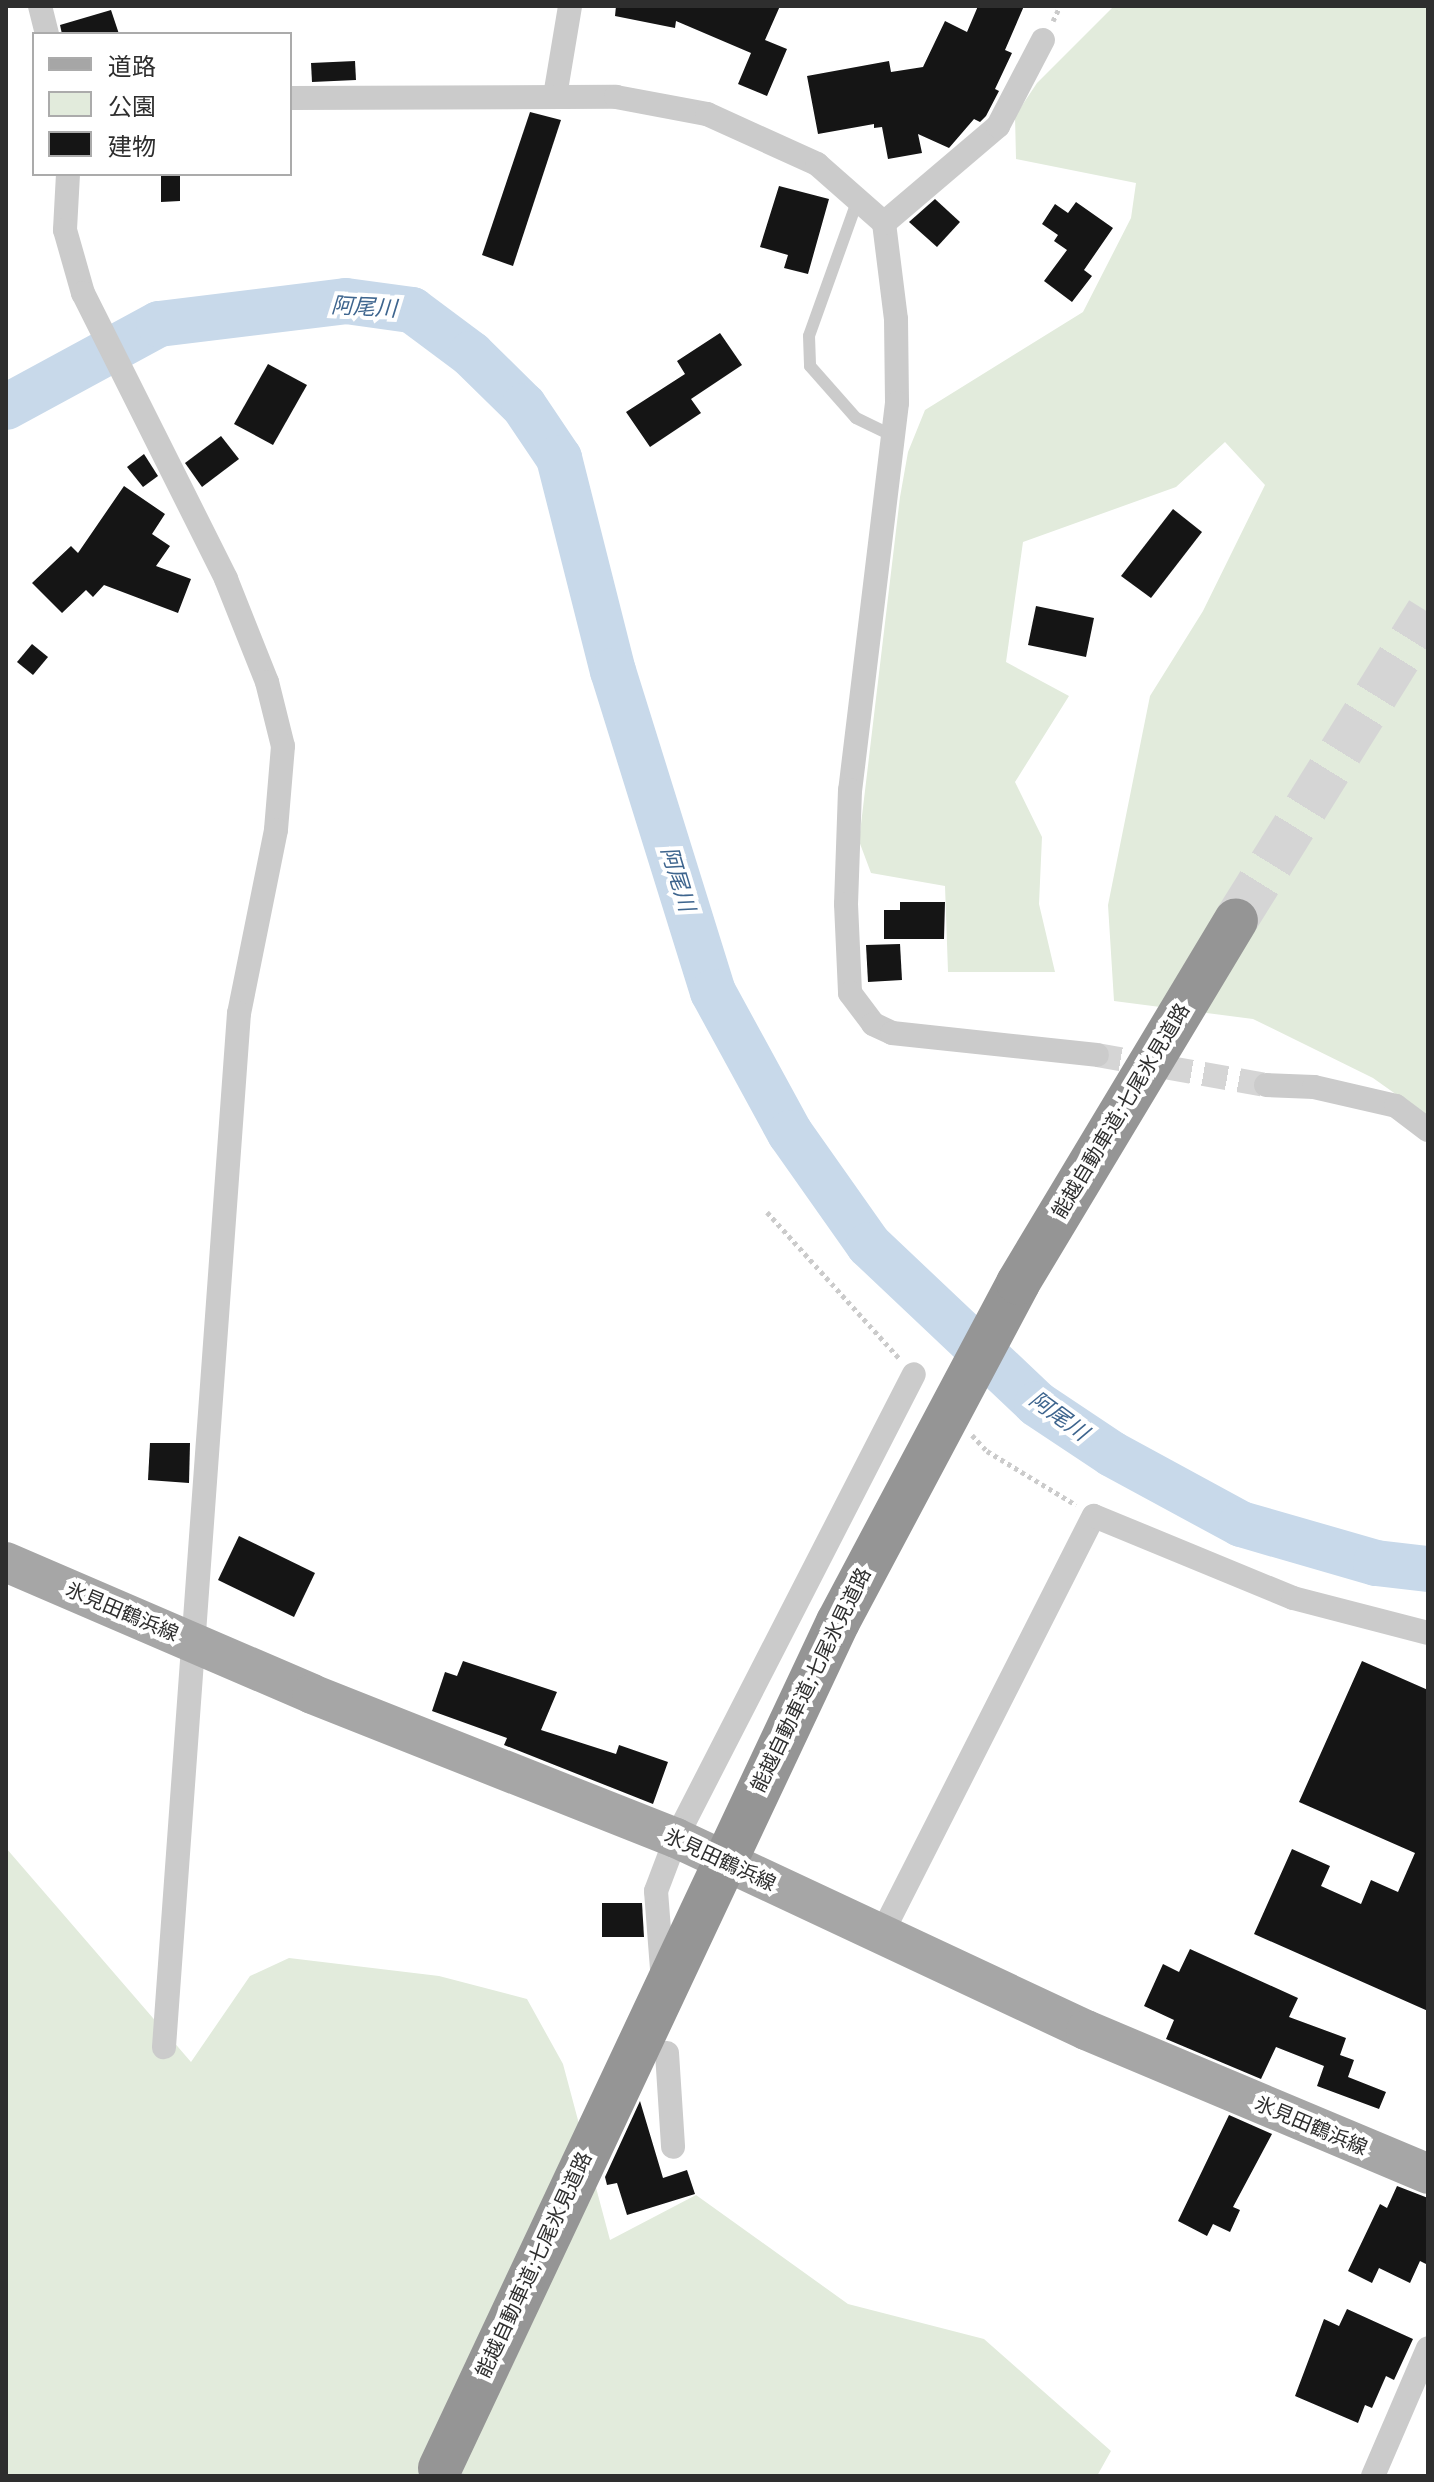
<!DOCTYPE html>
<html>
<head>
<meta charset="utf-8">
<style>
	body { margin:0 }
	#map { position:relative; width:1434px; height:2482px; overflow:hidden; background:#fff; font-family:"DejaVu Sans","Noto Sans JP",sans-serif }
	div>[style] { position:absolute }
	.green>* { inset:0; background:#e2ebdc }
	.river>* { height:46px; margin:-23px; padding:0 23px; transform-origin:23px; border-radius:23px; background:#c8d9ea }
	.building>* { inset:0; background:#151515 }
	.minor-tunnel>* { height:24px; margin-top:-12px; transform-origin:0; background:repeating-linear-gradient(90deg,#d5d5d5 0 24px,transparent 0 36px) }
	.motorway-tunnel>* { height:44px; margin-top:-22px; transform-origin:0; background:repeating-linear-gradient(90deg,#d5d5d5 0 44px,transparent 0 66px) }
	.path>* { height:5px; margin-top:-2.5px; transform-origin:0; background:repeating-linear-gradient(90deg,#cbcbcb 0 4px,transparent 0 8px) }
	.service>* { height:12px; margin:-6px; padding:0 6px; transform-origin:6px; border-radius:6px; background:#cbcbcb }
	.minor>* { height:24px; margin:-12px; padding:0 12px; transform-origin:12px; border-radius:12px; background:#cbcbcb }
	.primary>* { height:40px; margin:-20px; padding:0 20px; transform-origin:20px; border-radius:20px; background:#a6a6a6 }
	.motorway>* { height:44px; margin:-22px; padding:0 22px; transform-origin:22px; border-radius:22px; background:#959595 }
	span { translate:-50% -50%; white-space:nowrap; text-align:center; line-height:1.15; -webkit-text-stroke:8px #fff; paint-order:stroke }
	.street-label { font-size:20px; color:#2e2e2e }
	.water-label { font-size:22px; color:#3e658e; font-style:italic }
	.frame { position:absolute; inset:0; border:8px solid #2e2e2e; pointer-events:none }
	.legend { position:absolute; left:32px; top:32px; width:260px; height:144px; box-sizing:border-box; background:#fff; border:2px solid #ababab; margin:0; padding:10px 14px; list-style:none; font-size:24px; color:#2e2e2e }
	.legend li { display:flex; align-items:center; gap:16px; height:40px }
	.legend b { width:40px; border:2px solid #ababab }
</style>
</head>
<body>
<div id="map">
	<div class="green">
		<div style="clip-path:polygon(1114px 6px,1428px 6px,1428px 1117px,1373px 1078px,1253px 1019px,1114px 1001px,1108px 905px,1150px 696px,1203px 611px,1265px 485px,1225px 442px,1176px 487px,1023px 542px,1006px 662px,1069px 696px,1015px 782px,1042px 837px,1039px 904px,1055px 972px,948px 972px,945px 886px,871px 873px,859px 841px,900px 497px,908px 452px,925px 410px,1083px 312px,1131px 218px,1136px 183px,1016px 159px,1015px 116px,1037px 83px)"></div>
		<div style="clip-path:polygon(6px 1848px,191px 2062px,250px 1976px,289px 1958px,439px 1976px,527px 1999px,563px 2064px,610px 2240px,696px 2195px,848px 2304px,984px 2339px,1111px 2451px,1097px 2476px,6px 2476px)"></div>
	</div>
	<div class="river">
		<div style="left:6px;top:407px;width:174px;rotate:-28.5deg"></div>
		<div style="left:159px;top:324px;width:188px;rotate:-7deg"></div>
		<div style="left:346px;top:301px;width:67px;rotate:7.8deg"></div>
		<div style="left:412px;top:310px;width:74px;rotate:36.7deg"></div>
		<div style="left:471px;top:354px;width:74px;rotate:44.5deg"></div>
		<div style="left:524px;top:406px;width:63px;rotate:56.1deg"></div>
		<div style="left:559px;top:458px;width:220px;rotate:75.8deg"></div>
		<div style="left:613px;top:671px;width:336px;rotate:72.7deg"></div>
		<div style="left:713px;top:992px;width:161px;rotate:61.4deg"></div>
		<div style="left:790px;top:1133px;width:137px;rotate:54.8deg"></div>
		<div style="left:869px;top:1245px;width:231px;rotate:43.4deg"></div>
		<div style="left:1037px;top:1404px;width:90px;rotate:33.7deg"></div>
		<div style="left:1112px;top:1454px;width:147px;rotate:28.5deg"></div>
		<div style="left:1241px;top:1524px;width:141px;rotate:16.1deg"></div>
		<div style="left:1376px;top:1563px;width:52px;rotate:6.6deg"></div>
	</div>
	<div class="building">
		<div style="clip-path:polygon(616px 6px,780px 6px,765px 40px,787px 49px,767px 96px,738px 84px,751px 53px,676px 21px,675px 28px,615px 16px)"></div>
		<div style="clip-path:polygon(978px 6px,1024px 6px,1005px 50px,1012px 53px,995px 89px,999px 91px,986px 116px,980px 122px,974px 119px,949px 148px,918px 134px,922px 153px,888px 159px,882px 127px,874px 128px,874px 124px,818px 134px,807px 76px,889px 61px,891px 72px,923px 67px,945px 21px,967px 32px)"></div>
		<div style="clip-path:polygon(111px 10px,119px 34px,62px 34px,60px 25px)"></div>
		<div style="clip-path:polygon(355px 61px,356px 80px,312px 82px,311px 63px)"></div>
		<div style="clip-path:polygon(530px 112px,561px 120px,513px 266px,482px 255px)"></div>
		<div style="clip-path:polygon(161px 176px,180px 176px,180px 201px,161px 202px)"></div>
		<div style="clip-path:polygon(779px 186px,829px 199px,808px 274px,784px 268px,788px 255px,760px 247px)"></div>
		<div style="clip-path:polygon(935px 199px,960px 222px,937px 247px,909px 222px)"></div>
		<div style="clip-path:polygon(1076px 202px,1113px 228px,1084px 270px,1092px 276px,1072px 302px,1044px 281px,1067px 250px,1054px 241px,1058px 235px,1042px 224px,1055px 204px,1068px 213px)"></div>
		<div style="clip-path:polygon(720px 333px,742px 365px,691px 399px,701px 413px,650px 447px,626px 412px,685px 374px,677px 361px)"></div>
		<div style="clip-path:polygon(268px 364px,307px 385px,273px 445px,234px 424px)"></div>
		<div style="clip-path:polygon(221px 436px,239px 459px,202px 487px,185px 463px)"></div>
		<div style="clip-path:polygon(144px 454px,158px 476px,143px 487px,127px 467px)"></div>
		<div style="clip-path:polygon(124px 486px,165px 514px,152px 534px,170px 546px,156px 566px,191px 579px,178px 613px,104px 585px,93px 597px,86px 590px,62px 613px,32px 583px,71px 546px,78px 553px)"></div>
		<div style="clip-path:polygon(1173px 509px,1202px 532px,1151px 598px,1121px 576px)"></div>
		<div style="clip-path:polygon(1036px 606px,1094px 618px,1086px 657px,1028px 645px)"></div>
		<div style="clip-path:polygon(32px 644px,48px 657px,33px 675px,17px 662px)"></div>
		<div style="clip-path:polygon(900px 902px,945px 902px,944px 939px,884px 939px,884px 910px,900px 910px)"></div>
		<div style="clip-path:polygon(900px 944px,902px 980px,868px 982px,866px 945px)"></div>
		<div style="clip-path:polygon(150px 1443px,190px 1443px,189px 1483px,148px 1480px)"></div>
		<div style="clip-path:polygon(239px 1536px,315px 1573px,294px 1617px,218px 1580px)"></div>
		<div style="clip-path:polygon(463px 1661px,557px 1692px,541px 1730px,616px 1754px,619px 1745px,668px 1762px,653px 1804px,504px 1745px,507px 1738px,432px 1711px,445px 1672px,457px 1676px)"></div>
		<div style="clip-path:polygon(1362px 1661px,1428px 1690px,1428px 2011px,1254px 1934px,1292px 1849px,1330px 1866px,1321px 1886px,1361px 1904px,1371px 1880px,1398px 1892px,1415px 1853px,1299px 1802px)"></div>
		<div style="clip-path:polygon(602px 1903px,642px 1903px,644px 1937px,602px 1937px)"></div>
		<div style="clip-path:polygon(1190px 1949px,1298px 1998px,1289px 2017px,1346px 2038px,1340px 2055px,1354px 2060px,1348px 2077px,1386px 2092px,1379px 2109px,1317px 2086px,1324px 2066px,1276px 2047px,1261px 2079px,1166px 2039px,1174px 2020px,1144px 2006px,1163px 1964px,1179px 1972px)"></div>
		<div style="clip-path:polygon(640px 2101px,663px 2178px,687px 2170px,695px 2194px,627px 2215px,617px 2183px,607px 2185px,605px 2177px)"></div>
		<div style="clip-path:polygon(1229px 2115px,1272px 2134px,1233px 2207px,1240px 2210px,1230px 2232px,1213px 2224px,1207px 2236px,1178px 2221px)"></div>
		<div style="clip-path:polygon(1397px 2186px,1428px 2198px,1428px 2265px,1420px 2261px,1410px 2283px,1379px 2268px,1372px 2283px,1348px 2271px,1380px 2204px,1387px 2208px)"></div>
		<div style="clip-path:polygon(1347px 2309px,1413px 2339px,1394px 2380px,1386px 2376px,1372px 2408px,1365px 2405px,1358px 2423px,1295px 2396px,1324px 2319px,1339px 2326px)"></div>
	</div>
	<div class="minor-tunnel">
		<div style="left:1097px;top:1055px;width:172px;rotate:10.1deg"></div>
	</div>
	<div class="motorway-tunnel">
		<div style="left:1236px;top:920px;width:363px;rotate:-58.1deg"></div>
		<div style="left:461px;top:2476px;width:3px;rotate:-72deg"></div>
	</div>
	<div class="path">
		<div style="left:1053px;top:21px;width:17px;rotate:-65deg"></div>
		<div style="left:767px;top:1212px;width:197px;rotate:47.9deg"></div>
		<div style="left:972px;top:1435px;width:22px;rotate:47deg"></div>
		<div style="left:987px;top:1451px;width:104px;rotate:31.2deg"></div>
	</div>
	<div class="service">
		<div style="left:858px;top:199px;width:145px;rotate:109.7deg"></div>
		<div style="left:809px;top:336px;width:30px;rotate:88deg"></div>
		<div style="left:810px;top:366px;width:69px;rotate:48.5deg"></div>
		<div style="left:856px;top:418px;width:41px;rotate:25.9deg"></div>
	</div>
	<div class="minor">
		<div style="left:40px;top:6px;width:29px;rotate:76deg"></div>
		<div style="left:555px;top:96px;width:91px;rotate:-80.5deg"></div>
		<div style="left:290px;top:98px;width:326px;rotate:-0.2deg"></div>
		<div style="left:616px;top:97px;width:93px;rotate:10.6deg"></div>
		<div style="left:707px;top:114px;width:121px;rotate:24.4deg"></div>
		<div style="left:817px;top:164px;width:89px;rotate:41.4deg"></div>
		<div style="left:884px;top:223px;width:97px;rotate:82.9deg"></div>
		<div style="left:896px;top:319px;width:84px;rotate:89.3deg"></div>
		<div style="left:897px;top:403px;width:390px;rotate:96.9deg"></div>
		<div style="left:850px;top:790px;width:114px;rotate:92deg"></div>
		<div style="left:846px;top:904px;width:89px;rotate:87.4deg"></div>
		<div style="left:850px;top:993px;width:39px;rotate:53deg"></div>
		<div style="left:873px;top:1024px;width:21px;rotate:25deg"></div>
		<div style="left:892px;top:1033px;width:206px;rotate:6.1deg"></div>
		<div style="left:68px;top:174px;width:56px;rotate:93.1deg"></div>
		<div style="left:65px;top:230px;width:66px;rotate:74.1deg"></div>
		<div style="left:83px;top:293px;width:320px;rotate:63.4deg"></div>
		<div style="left:226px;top:579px;width:111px;rotate:68.3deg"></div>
		<div style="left:267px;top:682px;width:66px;rotate:76deg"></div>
		<div style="left:283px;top:746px;width:84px;rotate:94.8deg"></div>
		<div style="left:276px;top:830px;width:187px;rotate:101.4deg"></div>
		<div style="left:239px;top:1013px;width:1037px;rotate:94.15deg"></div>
		<div style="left:884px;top:223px;width:150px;rotate:-40.4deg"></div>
		<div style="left:998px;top:126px;width:97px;rotate:-62.4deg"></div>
		<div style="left:1266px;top:1085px;width:48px;rotate:2.4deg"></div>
		<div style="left:1314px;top:1087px;width:84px;rotate:13deg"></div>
		<div style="left:1396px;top:1106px;width:40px;rotate:37deg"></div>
		<div style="left:881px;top:1935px;width:470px;rotate:-63.1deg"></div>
		<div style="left:1094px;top:1516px;width:215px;rotate:22.4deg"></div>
		<div style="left:1293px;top:1598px;width:139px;rotate:14.5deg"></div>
		<div style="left:662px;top:1969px;width:78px;rotate:-94.4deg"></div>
		<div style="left:656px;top:1891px;width:57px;rotate:-69.3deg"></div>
		<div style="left:676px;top:1838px;width:521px;rotate:-62.85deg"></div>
		<div style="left:667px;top:2053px;width:94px;rotate:86.3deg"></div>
		<div style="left:1373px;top:2476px;width:139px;rotate:-66.7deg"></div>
	</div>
	<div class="primary">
		<div style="left:6px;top:1562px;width:333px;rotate:23.3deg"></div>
		<div style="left:312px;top:1694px;width:391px;rotate:21.6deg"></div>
		<div style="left:676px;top:1838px;width:453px;rotate:25.1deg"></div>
		<div style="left:1086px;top:2030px;width:371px;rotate:22.8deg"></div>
	</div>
	<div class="motorway">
		<div style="left:440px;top:2468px;width:935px;rotate:-64.81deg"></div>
		<div style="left:838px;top:1622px;width:384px;rotate:-62deg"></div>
		<div style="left:1018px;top:1283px;width:423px;rotate:-59deg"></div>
	</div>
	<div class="street-label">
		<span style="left:1121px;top:1111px;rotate:-59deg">能越自動車道;七尾氷見道路</span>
		<span style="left:122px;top:1612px;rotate:23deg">氷見田鶴浜線</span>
		<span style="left:811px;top:1680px;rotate:-64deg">能越自動車道;七尾氷見道路</span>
		<span style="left:720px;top:1860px;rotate:25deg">氷見田鶴浜線</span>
		<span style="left:1311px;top:2126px;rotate:23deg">氷見田鶴浜線</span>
		<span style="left:534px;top:2265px;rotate:-65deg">能越自動車道;七尾氷見道路</span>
	</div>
	<div class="water-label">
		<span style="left:364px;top:307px;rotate:3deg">阿尾川</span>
		<span style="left:678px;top:879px;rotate:73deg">阿尾川</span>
		<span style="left:1059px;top:1416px;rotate:36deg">阿尾川</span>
	</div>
	<div class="frame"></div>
	<ul class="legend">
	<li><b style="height:10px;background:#a6a6a6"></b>道路</li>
	<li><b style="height:22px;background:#e2ebdc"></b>公園</li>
	<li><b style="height:22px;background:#151515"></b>建物</li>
	</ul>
</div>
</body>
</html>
